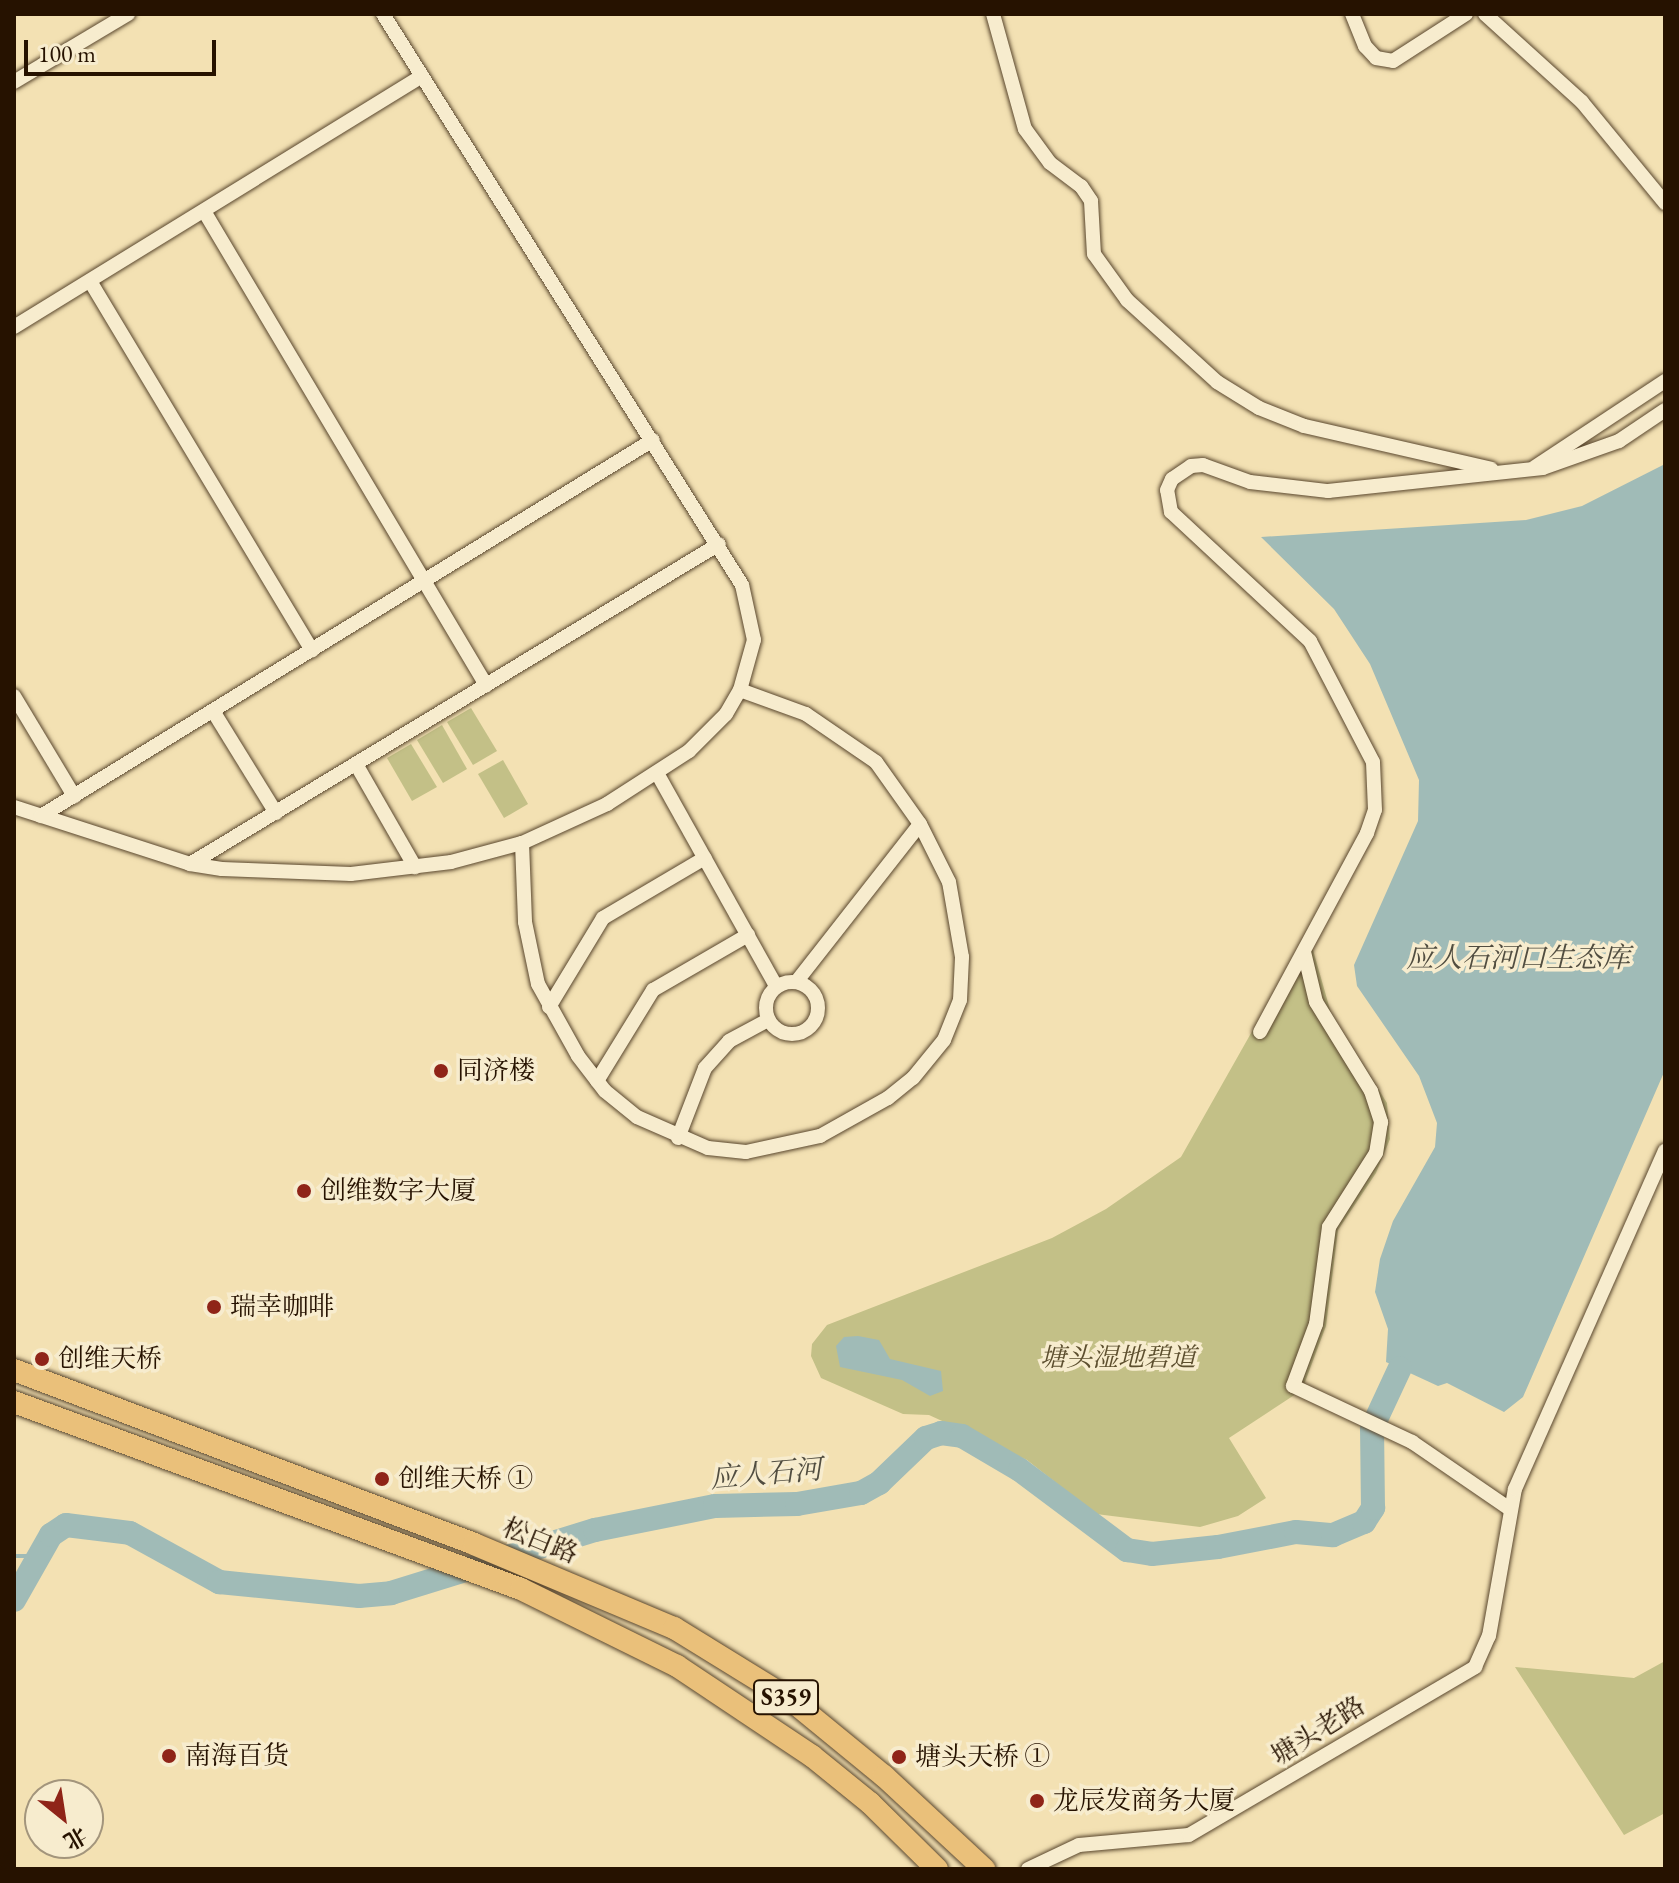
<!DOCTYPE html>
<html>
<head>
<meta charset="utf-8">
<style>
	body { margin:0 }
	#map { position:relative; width:1679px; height:1883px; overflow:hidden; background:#f3e1b3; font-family:"EB Garamond","Noto Serif SC",serif }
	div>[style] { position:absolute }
	.green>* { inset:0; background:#c3c087 }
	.water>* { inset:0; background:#a0bbb7 }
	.stream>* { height:4px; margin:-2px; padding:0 2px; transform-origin:2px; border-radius:2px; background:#a0bbb7 }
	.river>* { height:24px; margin:-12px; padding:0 12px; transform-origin:12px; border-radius:12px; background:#a0bbb7 }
	.roads { filter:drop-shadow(0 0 2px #59462d) drop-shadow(0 0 2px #59462d) }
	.street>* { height:14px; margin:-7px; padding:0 7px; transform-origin:7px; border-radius:7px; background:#f7ecce }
	.street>.ring { margin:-7px; padding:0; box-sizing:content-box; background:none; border:14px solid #f7ecce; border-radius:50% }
	.primary>* { height:22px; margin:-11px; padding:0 11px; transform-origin:11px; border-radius:11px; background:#eac07a }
	.dots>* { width:22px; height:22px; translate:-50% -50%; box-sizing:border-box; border:4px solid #f7ecce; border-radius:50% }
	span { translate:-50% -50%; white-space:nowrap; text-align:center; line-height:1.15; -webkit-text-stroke:7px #f7ecce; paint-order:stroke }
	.shield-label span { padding:2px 6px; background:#f7ecce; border:2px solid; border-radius:6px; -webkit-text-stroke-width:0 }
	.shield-label { font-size:24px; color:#261200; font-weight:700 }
	.poi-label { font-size:26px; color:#261200 }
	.left { translate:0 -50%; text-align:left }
	.park-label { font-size:26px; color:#5d4f2f; font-style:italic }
	.street-label { font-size:26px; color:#261200 }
	.water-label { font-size:28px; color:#514d40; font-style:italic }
	.frame { position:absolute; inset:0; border:16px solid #261200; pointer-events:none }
	.north { position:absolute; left:24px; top:1779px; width:80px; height:80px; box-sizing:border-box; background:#f7ecce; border:2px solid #a3957c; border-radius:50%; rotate:150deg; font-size:22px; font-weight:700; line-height:32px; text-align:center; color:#261200 }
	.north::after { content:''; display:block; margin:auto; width:28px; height:36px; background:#8f2418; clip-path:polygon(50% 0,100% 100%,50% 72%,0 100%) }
	.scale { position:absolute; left:24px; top:40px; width:192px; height:36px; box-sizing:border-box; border:4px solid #261200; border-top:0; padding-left:10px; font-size:24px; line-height:28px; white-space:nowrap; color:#261200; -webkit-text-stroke:6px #f7ecce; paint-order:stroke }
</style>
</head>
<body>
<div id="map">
	<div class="green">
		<div style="clip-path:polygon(471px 708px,497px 751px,473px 765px,447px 722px)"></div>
		<div style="clip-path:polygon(442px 725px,467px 769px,443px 783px,417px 740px)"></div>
		<div style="clip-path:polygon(411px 744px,437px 787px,412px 801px,387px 758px)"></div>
		<div style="clip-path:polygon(503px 760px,528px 804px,504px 818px,478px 774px)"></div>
		<div style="clip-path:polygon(1302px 943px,1313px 950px,1331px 1013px,1387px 1103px,1390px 1139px,1376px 1173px,1338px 1230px,1326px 1326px,1302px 1390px,1229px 1438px,1266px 1498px,1238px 1516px,1200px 1527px,1096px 1514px,1027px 1460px,929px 1415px,903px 1414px,821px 1378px,811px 1356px,812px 1344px,827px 1325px,1052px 1238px,1106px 1209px,1181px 1157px)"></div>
		<div style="clip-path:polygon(1665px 1661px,1665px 1813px,1624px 1835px,1515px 1667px,1634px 1678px)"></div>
	</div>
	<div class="water">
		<div style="clip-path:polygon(1665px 464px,1665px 1070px,1523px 1397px,1504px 1412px,1447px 1383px,1438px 1386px,1386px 1362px,1388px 1329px,1375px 1292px,1380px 1259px,1393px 1221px,1435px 1147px,1437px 1123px,1419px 1076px,1357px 986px,1354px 965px,1418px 821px,1419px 780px,1370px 664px,1334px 609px,1261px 537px,1526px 520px,1582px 506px)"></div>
		<div style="clip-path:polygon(858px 1336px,879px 1340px,890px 1359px,941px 1371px,943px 1391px,930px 1396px,902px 1380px,840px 1367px,836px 1346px,844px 1337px)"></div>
	</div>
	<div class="stream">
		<div style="left:14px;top:1556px;width:25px"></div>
	</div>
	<div class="river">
		<div style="left:14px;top:1600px;width:75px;rotate:-60.4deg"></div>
		<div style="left:51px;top:1535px;width:18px;rotate:-34deg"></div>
		<div style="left:66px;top:1525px;width:64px;rotate:7.1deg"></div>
		<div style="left:130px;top:1533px;width:102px;rotate:28.8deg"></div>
		<div style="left:219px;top:1582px;width:141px;rotate:5.7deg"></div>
		<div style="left:359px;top:1596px;width:32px;rotate:-5deg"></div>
		<div style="left:391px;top:1593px;width:214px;rotate:-17.2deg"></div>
		<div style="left:595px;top:1530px;width:122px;rotate:-11.3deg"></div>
		<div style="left:715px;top:1506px;width:82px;rotate:-1.4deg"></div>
		<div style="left:797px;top:1504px;width:65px;rotate:-9.8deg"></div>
		<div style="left:861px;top:1493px;width:21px;rotate:-29deg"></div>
		<div style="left:879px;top:1483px;width:65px;rotate:-43.8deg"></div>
		<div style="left:926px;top:1438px;width:16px;rotate:-18deg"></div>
		<div style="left:941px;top:1433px;width:21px;rotate:8deg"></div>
		<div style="left:962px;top:1436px;width:67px;rotate:30.4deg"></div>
		<div style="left:1020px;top:1470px;width:134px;rotate:36.8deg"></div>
		<div style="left:1127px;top:1550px;width:25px;rotate:9deg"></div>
		<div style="left:1152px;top:1554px;width:66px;rotate:-6.1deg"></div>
		<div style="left:1218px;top:1547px;width:79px;rotate:-10.9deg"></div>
		<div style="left:1296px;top:1532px;width:37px;rotate:5deg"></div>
		<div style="left:1333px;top:1535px;width:34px;rotate:-23deg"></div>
		<div style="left:1364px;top:1522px;width:17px;rotate:-57deg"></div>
		<div style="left:1373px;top:1508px;width:80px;rotate:-90.7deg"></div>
		<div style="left:1372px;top:1428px;width:66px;rotate:-65deg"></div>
	</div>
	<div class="roads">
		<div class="street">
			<div style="left:993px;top:14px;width:119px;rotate:74.5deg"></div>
			<div style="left:1025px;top:129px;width:42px;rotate:53.7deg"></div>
			<div style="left:1050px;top:163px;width:39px;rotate:37deg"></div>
			<div style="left:1081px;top:186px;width:18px;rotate:56deg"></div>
			<div style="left:1091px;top:201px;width:53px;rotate:86.8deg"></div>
			<div style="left:1094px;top:254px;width:57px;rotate:54.3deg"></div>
			<div style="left:1127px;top:300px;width:122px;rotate:42.3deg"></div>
			<div style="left:1217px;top:382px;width:49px;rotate:31.8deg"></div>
			<div style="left:1259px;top:408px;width:48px;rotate:21.8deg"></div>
			<div style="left:1304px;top:426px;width:192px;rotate:12.9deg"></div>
			<div style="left:1352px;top:14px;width:35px;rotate:68deg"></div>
			<div style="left:1365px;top:46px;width:16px;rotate:47deg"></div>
			<div style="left:1376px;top:58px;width:17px;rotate:10deg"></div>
			<div style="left:1393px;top:61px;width:87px;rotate:-32.8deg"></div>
			<div style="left:1485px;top:14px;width:131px;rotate:42.2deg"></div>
			<div style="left:1582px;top:102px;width:131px;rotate:50.6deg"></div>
			<div style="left:14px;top:82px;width:133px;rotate:-30.8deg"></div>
			<div style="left:204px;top:211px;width:552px;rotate:59.25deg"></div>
			<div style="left:90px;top:281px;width:431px;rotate:59deg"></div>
			<div style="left:14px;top:327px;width:479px;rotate:-31.6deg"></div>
			<div style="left:1535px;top:467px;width:156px;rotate:-33.5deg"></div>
			<div style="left:14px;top:696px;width:117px;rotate:59deg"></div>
			<div style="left:213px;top:711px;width:120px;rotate:58.3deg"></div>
			<div style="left:356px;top:764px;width:119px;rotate:60.2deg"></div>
			<div style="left:657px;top:773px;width:244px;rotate:60.8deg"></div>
			<div style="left:14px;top:807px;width:185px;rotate:17.9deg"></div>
			<div style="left:190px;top:864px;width:32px;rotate:9deg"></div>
			<div style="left:222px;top:869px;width:129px;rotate:2.2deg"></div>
			<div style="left:351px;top:874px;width:101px;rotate:-6.8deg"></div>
			<div style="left:451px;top:862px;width:73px;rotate:-15deg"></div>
			<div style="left:522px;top:843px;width:94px;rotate:-24.6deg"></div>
			<div style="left:607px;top:804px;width:98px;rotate:-32.9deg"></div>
			<div style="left:689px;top:751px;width:52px;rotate:-45deg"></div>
			<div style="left:726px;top:714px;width:28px;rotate:-60deg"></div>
			<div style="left:740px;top:690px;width:52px;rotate:-74.4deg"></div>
			<div style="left:754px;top:640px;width:56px;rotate:-102.3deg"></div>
			<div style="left:742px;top:585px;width:674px;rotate:-122.16deg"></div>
			<div style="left:41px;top:816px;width:718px;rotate:-31.57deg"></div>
			<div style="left:522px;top:843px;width:79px;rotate:87.8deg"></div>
			<div style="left:525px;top:922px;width:63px;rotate:78.2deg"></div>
			<div style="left:538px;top:984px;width:82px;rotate:60.9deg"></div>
			<div style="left:578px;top:1056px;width:44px;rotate:52.4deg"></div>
			<div style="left:605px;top:1091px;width:41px;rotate:39.1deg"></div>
			<div style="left:637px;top:1117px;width:77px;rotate:23.6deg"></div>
			<div style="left:708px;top:1148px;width:38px;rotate:6deg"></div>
			<div style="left:746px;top:1152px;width:76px;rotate:-12.2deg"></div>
			<div style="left:820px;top:1136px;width:78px;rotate:-29.2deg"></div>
			<div style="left:888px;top:1098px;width:32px;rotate:-39deg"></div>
			<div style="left:913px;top:1078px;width:49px;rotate:-50.8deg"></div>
			<div style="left:944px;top:1040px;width:43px;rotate:-68.2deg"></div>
			<div style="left:960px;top:1000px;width:43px;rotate:-87.3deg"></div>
			<div style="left:962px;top:957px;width:76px;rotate:-99.8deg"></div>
			<div style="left:949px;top:882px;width:65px;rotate:-116.6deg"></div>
			<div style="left:920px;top:824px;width:76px;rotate:-125.4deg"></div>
			<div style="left:876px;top:762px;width:85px;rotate:-145.6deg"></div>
			<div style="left:806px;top:714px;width:70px;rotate:-160deg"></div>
			<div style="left:190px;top:864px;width:618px;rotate:-31.17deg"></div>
			<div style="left:1304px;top:952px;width:51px;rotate:76.5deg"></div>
			<div style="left:1316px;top:1002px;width:105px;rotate:58.3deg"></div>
			<div style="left:1371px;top:1091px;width:33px;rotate:72deg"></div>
			<div style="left:1381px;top:1122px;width:31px;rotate:99deg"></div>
			<div style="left:1376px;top:1153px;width:88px;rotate:122.4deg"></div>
			<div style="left:1329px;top:1227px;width:98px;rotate:97.6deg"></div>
			<div style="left:1316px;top:1324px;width:66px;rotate:110.4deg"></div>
			<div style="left:1293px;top:1386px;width:132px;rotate:25.2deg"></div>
			<div style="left:1412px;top:1442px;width:119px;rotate:34.4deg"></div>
			<div style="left:797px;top:981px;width:199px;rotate:-51.9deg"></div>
			<div class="ring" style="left:766px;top:982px;width:38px;height:38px"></div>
			<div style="left:549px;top:1007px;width:104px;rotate:-58.8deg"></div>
			<div style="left:603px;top:918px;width:118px;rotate:-30.5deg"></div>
			<div style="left:1260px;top:1032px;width:226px;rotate:-61.7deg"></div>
			<div style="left:1367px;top:833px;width:24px;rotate:-71deg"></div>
			<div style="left:1375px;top:810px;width:48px;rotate:-92.4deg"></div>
			<div style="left:1373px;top:762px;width:136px;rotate:-117.5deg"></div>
			<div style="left:1310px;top:641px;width:190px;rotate:-137.1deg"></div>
			<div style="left:1171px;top:512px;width:22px;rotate:-100deg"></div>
			<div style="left:1167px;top:490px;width:12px;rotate:-66deg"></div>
			<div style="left:1172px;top:479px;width:23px;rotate:-34deg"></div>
			<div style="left:1191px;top:466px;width:12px;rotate:-5deg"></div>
			<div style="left:1203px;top:465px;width:50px;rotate:19.9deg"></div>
			<div style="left:1250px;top:482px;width:79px;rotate:6.6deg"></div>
			<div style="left:1328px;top:491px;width:216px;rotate:-6.1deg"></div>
			<div style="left:1543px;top:468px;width:81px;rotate:-19.6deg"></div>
			<div style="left:1619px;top:441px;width:55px;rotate:-34deg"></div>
			<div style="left:597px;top:1081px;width:107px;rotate:-58.4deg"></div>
			<div style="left:653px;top:990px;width:110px;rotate:-30.1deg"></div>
			<div style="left:678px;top:1138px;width:75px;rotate:-68.9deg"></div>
			<div style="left:705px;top:1068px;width:36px;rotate:-48deg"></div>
			<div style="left:729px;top:1041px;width:44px;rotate:-28.3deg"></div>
			<div style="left:1028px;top:1869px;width:56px;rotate:-25.2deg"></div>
			<div style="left:1079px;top:1845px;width:110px;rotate:-5.2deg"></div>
			<div style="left:1189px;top:1835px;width:332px;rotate:-30.4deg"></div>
			<div style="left:1475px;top:1667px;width:34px;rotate:-66deg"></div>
			<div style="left:1489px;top:1636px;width:149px;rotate:-80deg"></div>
			<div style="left:1515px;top:1489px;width:370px;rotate:-66.1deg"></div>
		</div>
		<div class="primary">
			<div style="left:14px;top:1370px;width:492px;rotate:20.7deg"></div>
			<div style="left:474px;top:1544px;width:217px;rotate:22.8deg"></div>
			<div style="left:674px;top:1628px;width:137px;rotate:31.6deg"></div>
			<div style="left:791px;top:1700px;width:120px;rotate:39.3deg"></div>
			<div style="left:884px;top:1776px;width:137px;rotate:42.9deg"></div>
			<div style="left:14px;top:1402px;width:540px;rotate:20.25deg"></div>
			<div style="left:521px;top:1589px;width:174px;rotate:26.3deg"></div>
			<div style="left:677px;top:1666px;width:162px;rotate:33.7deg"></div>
			<div style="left:812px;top:1756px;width:75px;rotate:39deg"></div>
			<div style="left:870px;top:1803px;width:94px;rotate:44.6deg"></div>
		</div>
	</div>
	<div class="dots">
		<div style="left:441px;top:1071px;background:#8f2418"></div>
		<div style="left:304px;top:1191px;background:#8f2418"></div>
		<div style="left:214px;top:1307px;background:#8f2418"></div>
		<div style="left:42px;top:1359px;background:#8f2418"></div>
		<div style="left:382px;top:1479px;background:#8f2418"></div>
		<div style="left:169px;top:1756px;background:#8f2418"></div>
		<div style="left:899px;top:1757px;background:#8f2418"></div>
		<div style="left:1037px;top:1801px;background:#8f2418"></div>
	</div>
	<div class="shield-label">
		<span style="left:786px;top:1697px">S359</span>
	</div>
	<div class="poi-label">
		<span class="left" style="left:457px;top:1071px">同济楼</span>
		<span class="left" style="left:320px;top:1191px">创维数字大厦</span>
		<span class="left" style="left:230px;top:1307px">瑞幸咖啡</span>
		<span class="left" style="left:58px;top:1359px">创维天桥</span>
		<span class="left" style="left:398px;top:1479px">创维天桥 ①</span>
		<span class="left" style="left:185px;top:1756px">南海百货</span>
		<span class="left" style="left:915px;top:1757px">塘头天桥 ①</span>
		<span class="left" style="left:1053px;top:1801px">龙辰发商务大厦</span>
	</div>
	<div class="park-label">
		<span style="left:1118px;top:1358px">塘头湿地碧道</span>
	</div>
	<div class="street-label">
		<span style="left:540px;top:1541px;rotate:22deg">松白路</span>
		<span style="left:1318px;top:1731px;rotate:-32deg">塘头老路</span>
	</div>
	<div class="water-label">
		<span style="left:1518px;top:957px">应人石河口生态库</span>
		<span style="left:766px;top:1473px;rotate:-5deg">应人石河</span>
	</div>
	<div class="frame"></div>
	<div class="north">北</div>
	<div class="scale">100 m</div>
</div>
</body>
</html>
